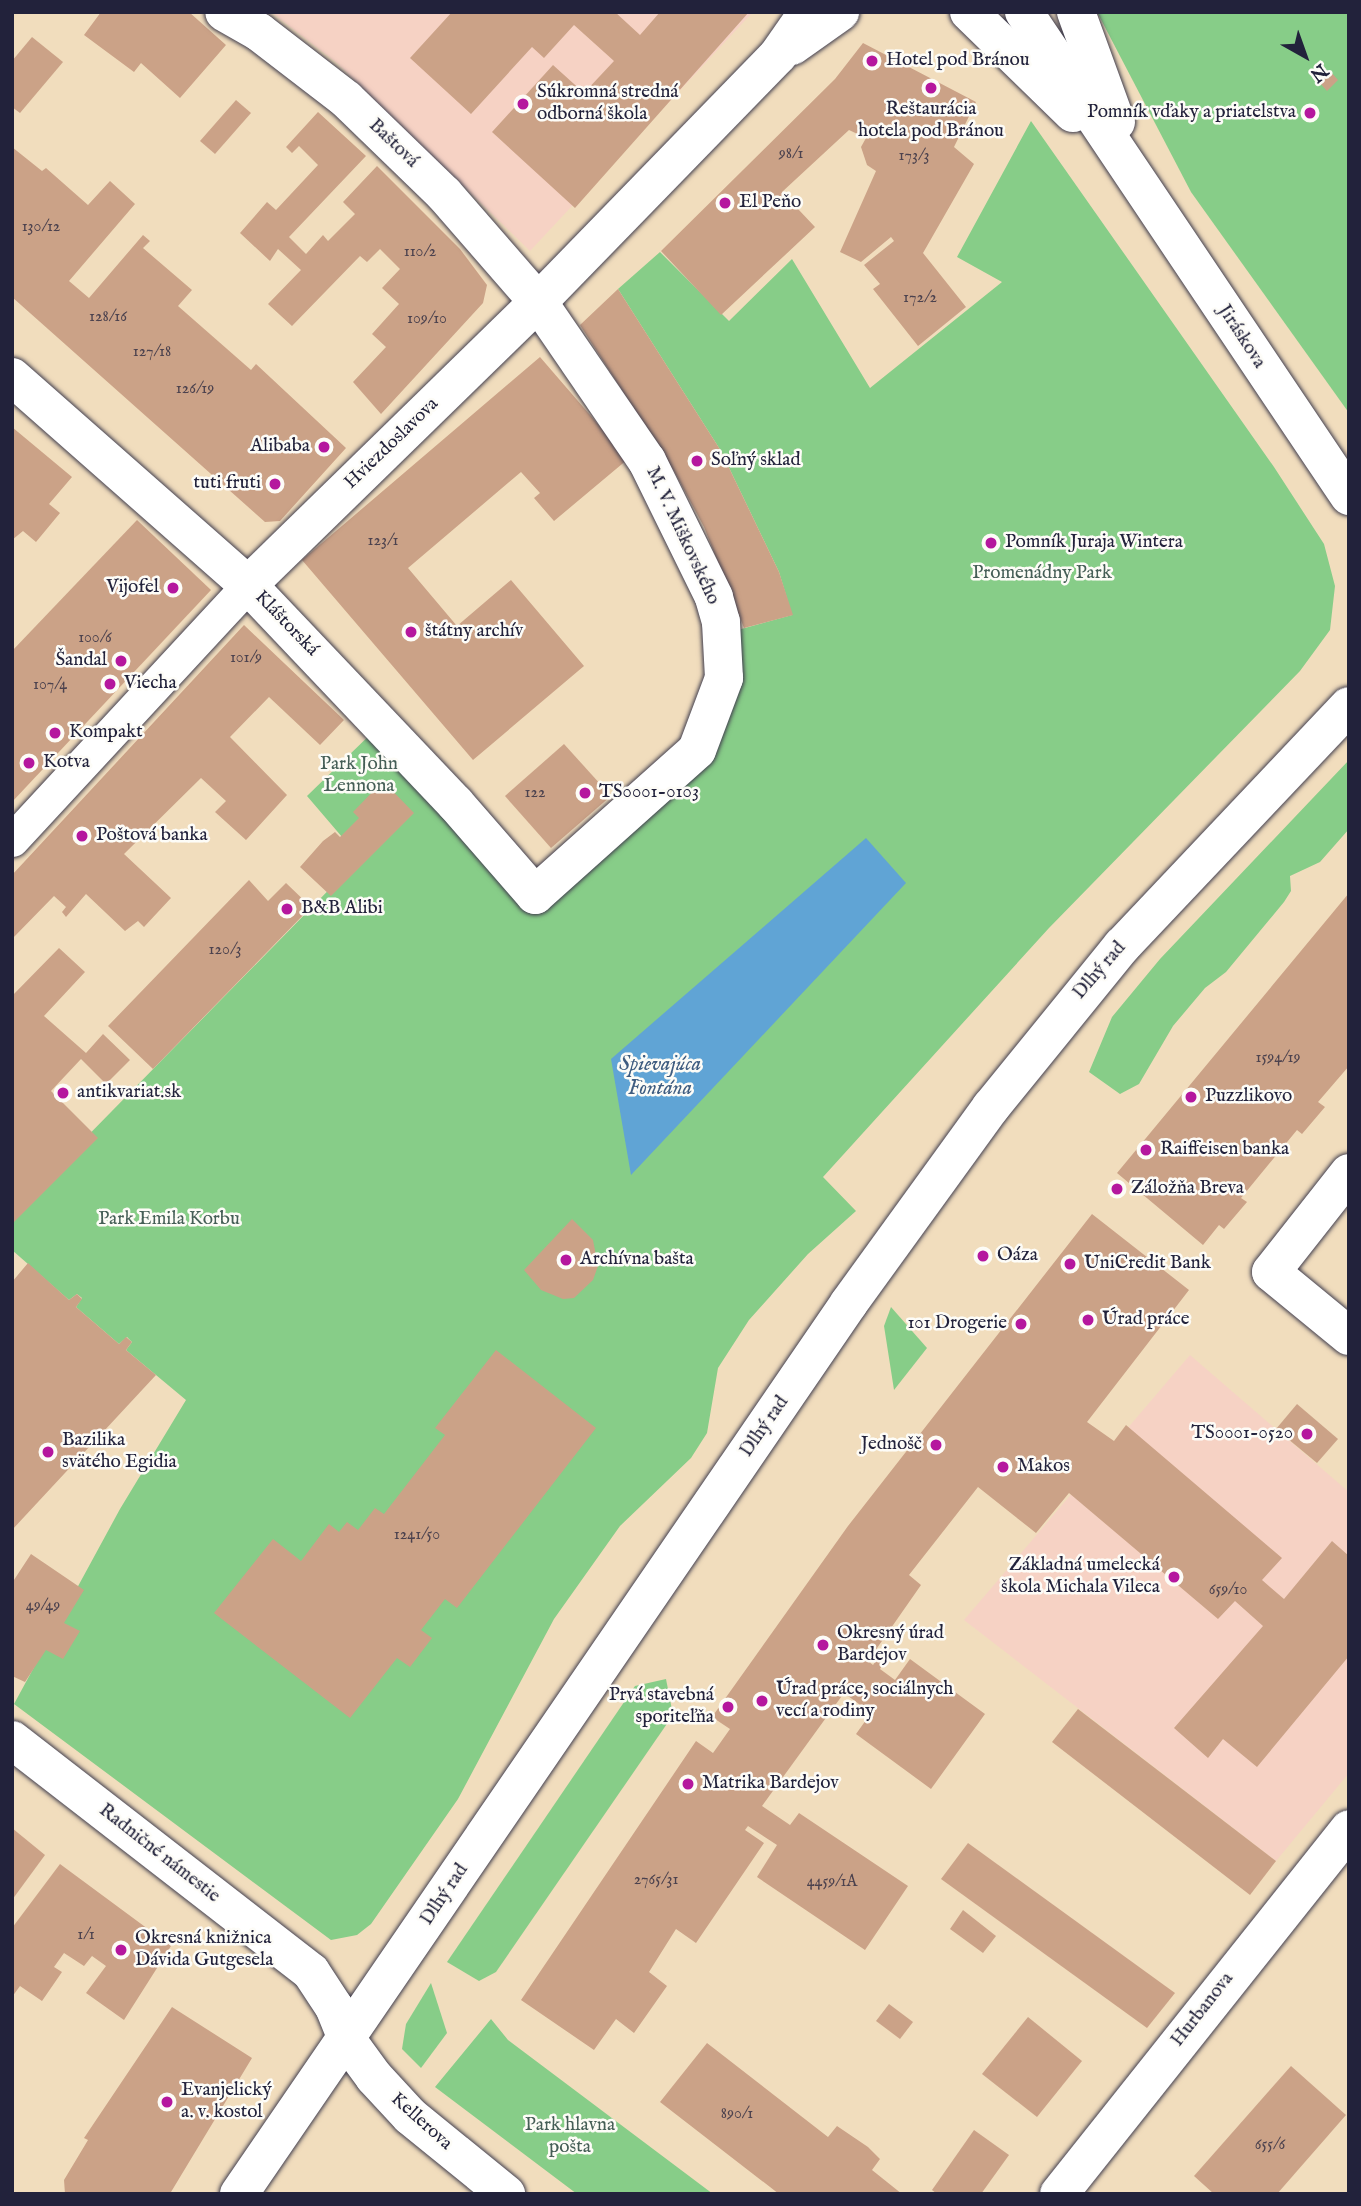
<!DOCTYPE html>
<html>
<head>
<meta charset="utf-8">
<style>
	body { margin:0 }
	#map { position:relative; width:1361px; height:2206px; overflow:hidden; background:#f1ddbd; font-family:"IM FELL English",serif }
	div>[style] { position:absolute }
	.built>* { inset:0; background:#f6d2c4 }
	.green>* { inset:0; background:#87cd88 }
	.water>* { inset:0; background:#60a4d5 }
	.building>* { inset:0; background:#cba287 }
	.roads { filter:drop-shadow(0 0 2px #413e4e) drop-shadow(0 0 2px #413e4e) }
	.pedestrian>* { height:33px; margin:-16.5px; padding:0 16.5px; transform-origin:16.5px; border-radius:16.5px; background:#fff }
	.minor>* { height:38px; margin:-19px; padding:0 19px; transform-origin:19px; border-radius:19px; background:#fff }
	.tertiary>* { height:38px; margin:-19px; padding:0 19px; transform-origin:19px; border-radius:19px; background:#fff }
	.dots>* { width:19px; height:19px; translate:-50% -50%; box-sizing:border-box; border:4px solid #fdfcf7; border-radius:50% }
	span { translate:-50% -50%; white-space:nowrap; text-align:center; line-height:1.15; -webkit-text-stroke:5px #fdfcf7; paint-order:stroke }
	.number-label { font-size:16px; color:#4c424e }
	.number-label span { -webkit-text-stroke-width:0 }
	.poi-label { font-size:19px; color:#22223b }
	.left { translate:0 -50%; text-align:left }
	.right { translate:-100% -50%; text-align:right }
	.street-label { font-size:19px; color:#22223b }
	.park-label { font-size:19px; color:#455e56 }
	.water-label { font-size:21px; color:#3e5c80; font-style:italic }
	.frame { position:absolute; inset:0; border:14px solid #22223b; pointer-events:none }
	.north { position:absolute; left:1270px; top:21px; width:70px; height:70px; -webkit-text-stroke:5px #fdfcf7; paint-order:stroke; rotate:140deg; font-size:19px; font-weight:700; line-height:28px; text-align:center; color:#22223b }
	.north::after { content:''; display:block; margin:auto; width:24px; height:32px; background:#22223b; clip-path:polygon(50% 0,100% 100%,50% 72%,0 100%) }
</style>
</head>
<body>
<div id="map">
	<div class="built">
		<div style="clip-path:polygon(271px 12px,753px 12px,530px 251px,337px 63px)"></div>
		<div style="clip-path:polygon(1190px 1355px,1349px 1492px,1349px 1773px,1276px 1861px,964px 1620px)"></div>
	</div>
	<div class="green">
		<div style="clip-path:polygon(1097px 12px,1349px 12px,1349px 413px,1191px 192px)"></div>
		<div style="clip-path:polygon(1031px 121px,1274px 467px,1324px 544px,1335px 586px,1330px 630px,1300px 671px,1049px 928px,823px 1177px,856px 1211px,808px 1254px,749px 1320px,718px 1368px,707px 1433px,691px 1458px,620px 1526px,554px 1619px,458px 1799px,371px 1924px,357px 1935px,331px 1940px,14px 1704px,120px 1509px,186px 1400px,126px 1350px,132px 1342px,127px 1337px,119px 1344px,76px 1307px,82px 1298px,77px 1294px,69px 1300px,12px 1250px,12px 1213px,360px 858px,307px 796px,381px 724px,536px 895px,697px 750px,723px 634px,792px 615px,779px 572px,721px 451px,618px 289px,660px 252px,729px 321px,792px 259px,870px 388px,1002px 282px,957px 257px)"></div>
		<div style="clip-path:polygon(1349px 760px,1349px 829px,1320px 862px,1290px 876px,1291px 891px,1284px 902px,1226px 972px,1205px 988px,1173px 1026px,1139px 1084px,1120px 1094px,1089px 1072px,1112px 1017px,1160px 959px)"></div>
		<div style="clip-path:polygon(891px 1307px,927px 1348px,894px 1390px,884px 1326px)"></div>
		<div style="clip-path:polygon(666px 1679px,673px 1715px,496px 1972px,479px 1981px,447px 1962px,635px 1686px)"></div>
		<div style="clip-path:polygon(431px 1983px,447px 2033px,421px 2068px,402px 2049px,406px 2024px)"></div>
		<div style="clip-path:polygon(491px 2019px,508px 2040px,713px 2194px,577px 2194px,435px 2087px)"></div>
	</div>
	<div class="water">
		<div style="clip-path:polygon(866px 838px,906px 883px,631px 1175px,611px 1059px)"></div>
	</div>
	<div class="building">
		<div style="clip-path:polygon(101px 12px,189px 12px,226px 45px,180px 98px,141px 63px,134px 72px,84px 35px)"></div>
		<div style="clip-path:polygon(452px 12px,615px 12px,640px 35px,660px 12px,749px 12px,575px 208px,492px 132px,553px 65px,584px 93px,614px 61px,574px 25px,544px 58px,532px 47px,471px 114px,410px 58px)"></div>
		<div style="clip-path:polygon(32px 37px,63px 62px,20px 113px,12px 107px,12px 61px)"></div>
		<div style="clip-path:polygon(863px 43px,976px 102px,954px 147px,974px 164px,923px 253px,966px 307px,918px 346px,873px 289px,880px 284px,864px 265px,894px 241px,891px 237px,861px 262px,840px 252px,876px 171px,867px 165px,861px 147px,866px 138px,849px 130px,782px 192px,815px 227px,721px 315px,661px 251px,835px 79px)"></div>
		<div style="clip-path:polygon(1330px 71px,1338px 80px,1327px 91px,1319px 82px)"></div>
		<div style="clip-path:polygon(236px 100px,251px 113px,215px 154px,200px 141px)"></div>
		<div style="clip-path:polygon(318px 112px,366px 156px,289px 237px,306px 254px,323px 235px,328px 241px,355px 214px,343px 202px,377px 166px,460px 249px,487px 285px,483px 303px,381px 414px,353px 382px,386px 347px,372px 334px,399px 304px,382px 288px,400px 269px,380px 249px,367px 262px,360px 256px,292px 326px,268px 304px,301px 270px,278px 249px,270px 261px,240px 233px,267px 202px,276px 210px,318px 165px,299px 146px,292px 153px,286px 147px)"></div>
		<div style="clip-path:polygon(12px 147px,42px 171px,46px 168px,88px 205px,110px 181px,135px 204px,69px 281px,89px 298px,143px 235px,150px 241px,143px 248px,192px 290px,178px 306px,251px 370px,256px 364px,346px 448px,280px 521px,265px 522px,12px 297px)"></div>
		<div style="clip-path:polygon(618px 289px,721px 451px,779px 572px,793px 615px,744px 628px,704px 527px,674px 471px,580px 325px)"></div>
		<div style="clip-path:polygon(540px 357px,628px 459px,554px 521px,534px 498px,540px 493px,521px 472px,408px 568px,457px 626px,511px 580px,584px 666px,473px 760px,302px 560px)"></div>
		<div style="clip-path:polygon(12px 427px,72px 477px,49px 504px,60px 513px,36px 542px,23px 531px,12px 540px)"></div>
		<div style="clip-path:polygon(137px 520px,211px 590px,12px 802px,12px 651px)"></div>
		<div style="clip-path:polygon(244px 625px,344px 720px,320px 745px,269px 697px,230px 737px,287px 795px,246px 840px,215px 812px,226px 801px,201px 778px,124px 854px,171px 898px,144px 927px,138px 921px,125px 931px,86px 894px,66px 917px,62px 912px,66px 907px,54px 896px,12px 939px,12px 875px)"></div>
		<div style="clip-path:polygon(564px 744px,611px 796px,551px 848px,505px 796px)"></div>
		<div style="clip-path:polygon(383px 781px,414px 813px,331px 896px,300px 867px,323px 841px,335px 832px,340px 837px,359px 818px,353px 812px)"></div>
		<div style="clip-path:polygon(249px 880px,268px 901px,286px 883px,311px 907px,153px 1069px,108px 1026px)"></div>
		<div style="clip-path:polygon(1349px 893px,1349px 1066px,1318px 1102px,1325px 1107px,1302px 1134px,1297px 1130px,1241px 1198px,1247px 1202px,1224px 1229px,1219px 1225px,1203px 1245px,1117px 1173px)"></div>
		<div style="clip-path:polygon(59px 948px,85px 972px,44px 1016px,86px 1053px,103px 1034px,130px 1060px,106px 1084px,81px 1059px,51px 1091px,98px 1138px,12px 1224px,12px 996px)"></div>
		<div style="clip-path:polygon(1092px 1214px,1189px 1290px,1087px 1422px,1114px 1441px,1126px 1425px,1282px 1558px,1262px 1580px,1284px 1599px,1332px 1541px,1349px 1556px,1349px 1656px,1257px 1767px,1223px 1739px,1208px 1758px,1174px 1728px,1263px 1626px,1235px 1601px,1218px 1619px,1069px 1493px,1036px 1533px,978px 1487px,909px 1575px,921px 1585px,868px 1661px,873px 1665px,878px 1658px,884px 1662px,880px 1669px,895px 1680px,910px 1659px,985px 1714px,931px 1789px,856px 1734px,871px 1713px,844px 1693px,762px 1806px,790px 1825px,799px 1813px,908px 1886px,865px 1950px,757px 1877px,777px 1845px,748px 1826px,745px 1830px,764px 1843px,696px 1943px,676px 1929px,649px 1972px,667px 1986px,634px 2033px,616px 2019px,594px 2050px,521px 2000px,696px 1741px,713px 1753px,730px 1729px,712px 1717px,848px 1526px)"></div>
		<div style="clip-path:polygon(572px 1219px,593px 1240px,598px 1266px,593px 1280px,574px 1298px,563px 1299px,541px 1290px,524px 1270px)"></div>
		<div style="clip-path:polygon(28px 1263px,69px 1300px,77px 1294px,82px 1299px,76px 1307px,119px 1344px,126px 1337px,132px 1342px,126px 1350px,156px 1375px,12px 1530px,12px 1282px)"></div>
		<div style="clip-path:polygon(496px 1350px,596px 1428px,457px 1608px,445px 1599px,421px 1630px,432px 1638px,410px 1667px,397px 1658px,350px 1718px,214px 1613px,273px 1539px,301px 1561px,329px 1524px,339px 1532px,347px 1522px,358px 1530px,375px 1508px,384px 1514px,445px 1435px,435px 1428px)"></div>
		<div style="clip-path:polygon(1297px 1404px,1338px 1439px,1317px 1463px,1276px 1429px)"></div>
		<div style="clip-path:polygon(31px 1554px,84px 1590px,64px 1623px,80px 1631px,63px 1659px,46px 1650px,25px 1682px,12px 1676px,12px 1583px)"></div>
		<div style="clip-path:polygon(1078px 1709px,1276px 1861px,1250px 1895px,1052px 1742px)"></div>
		<div style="clip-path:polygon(12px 1828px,45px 1855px,12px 1900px)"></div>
		<div style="clip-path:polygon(968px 1843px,1175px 1993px,1147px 2028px,941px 1879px)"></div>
		<div style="clip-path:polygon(60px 1864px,171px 1946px,124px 2020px,86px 1993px,106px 1966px,92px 1956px,84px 1966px,64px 1953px,54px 1967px,62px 1972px,42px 2001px,20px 1986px,12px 1997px,12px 1928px)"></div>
		<div style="clip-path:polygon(963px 1910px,996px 1936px,983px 1953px,950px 1929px)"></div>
		<div style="clip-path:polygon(889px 2004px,913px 2022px,900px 2039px,876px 2021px)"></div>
		<div style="clip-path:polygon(172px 2007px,252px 2058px,171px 2192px,65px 2194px,64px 2180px,88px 2140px,84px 2138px)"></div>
		<div style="clip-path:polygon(1028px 2017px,1082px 2061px,1037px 2117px,982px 2074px)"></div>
		<div style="clip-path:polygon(707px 2043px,828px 2137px,837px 2126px,868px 2147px,880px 2159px,872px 2170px,902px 2194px,779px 2194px,660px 2102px)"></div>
		<div style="clip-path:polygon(1291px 2066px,1346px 2115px,1277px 2194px,1214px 2194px,1194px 2176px)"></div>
		<div style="clip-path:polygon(974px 2130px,1009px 2155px,981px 2194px,937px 2194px,932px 2190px)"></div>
	</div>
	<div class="roads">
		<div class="pedestrian">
			<div style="left:12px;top:840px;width:347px;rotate:-47.2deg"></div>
		</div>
		<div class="minor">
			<div style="left:792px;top:46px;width:59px;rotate:-35.3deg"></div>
			<div style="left:12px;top:377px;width:315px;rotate:41.4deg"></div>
			<div style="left:248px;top:585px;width:301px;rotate:46.5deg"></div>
			<div style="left:455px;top:803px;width:122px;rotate:49deg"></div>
			<div style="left:535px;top:895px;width:217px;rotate:-41.8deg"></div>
			<div style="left:697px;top:750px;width:77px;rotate:-69.4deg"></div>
			<div style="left:724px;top:678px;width:56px;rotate:-93.1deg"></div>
			<div style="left:721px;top:622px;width:26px;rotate:-106deg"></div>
			<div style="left:714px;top:597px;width:152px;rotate:-116.2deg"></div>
			<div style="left:647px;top:461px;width:193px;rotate:-124.4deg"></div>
			<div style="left:538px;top:302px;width:143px;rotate:-131deg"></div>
			<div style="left:444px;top:194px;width:136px;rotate:-135.9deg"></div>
			<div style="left:346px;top:99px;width:110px;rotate:-142.4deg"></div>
			<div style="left:259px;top:32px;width:40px;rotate:-150.3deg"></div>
			<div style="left:248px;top:585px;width:405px;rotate:-44.3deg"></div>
			<div style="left:538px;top:302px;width:344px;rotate:-45.8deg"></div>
			<div style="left:778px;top:55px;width:52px;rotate:-55.1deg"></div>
			<div style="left:1349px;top:1173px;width:126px;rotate:128.2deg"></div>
			<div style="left:1271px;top:1272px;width:101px;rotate:39.4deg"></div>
			<div style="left:12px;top:1740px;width:378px;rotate:37.8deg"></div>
			<div style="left:311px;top:1972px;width:42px;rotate:56.7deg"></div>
			<div style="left:334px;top:2007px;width:35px;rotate:68deg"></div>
			<div style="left:347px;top:2040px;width:46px;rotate:53.9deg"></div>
			<div style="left:374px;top:2077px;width:53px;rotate:47.3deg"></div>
			<div style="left:410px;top:2116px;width:124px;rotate:39.1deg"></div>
			<div style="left:1059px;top:2194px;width:466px;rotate:-51.5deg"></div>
		</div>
		<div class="tertiary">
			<div style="left:969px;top:12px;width:145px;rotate:44.2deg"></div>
			<div style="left:1024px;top:12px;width:583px;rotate:56.12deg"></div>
			<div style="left:1076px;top:12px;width:117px;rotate:70deg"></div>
			<div style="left:239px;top:2194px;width:1080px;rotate:-55.6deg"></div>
			<div style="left:849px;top:1303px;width:242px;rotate:-54.1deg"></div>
			<div style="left:991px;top:1107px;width:208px;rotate:-50.9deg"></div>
			<div style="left:1122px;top:946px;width:330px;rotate:-46.6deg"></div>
		</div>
	</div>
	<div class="dots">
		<div style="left:872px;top:61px;background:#b5179e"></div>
		<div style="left:931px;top:88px;background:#b5179e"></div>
		<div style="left:523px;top:104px;background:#b5179e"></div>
		<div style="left:1310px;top:113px;background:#b5179e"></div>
		<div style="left:725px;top:203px;background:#b5179e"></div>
		<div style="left:324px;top:447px;background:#b5179e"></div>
		<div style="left:697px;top:461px;background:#b5179e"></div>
		<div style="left:275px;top:484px;background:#b5179e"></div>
		<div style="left:991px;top:543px;background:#b5179e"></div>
		<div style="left:173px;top:588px;background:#b5179e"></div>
		<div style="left:411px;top:632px;background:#b5179e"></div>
		<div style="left:121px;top:661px;background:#b5179e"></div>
		<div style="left:110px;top:684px;background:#b5179e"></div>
		<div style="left:55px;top:733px;background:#b5179e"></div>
		<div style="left:29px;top:763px;background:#b5179e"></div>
		<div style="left:585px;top:793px;background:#b5179e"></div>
		<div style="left:82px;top:836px;background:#b5179e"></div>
		<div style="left:287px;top:909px;background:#b5179e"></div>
		<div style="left:63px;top:1093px;background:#b5179e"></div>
		<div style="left:1191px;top:1097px;background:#b5179e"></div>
		<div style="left:1146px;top:1150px;background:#b5179e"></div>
		<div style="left:1117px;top:1189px;background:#b5179e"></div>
		<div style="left:983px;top:1256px;background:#b5179e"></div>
		<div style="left:566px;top:1260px;background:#b5179e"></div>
		<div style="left:1070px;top:1264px;background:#b5179e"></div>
		<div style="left:1088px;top:1320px;background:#b5179e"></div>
		<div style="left:1021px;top:1324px;background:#b5179e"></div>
		<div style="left:1307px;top:1434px;background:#b5179e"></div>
		<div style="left:936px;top:1445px;background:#b5179e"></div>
		<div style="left:48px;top:1452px;background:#b5179e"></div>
		<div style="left:1003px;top:1467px;background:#b5179e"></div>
		<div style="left:1174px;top:1577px;background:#b5179e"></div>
		<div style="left:823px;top:1645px;background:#b5179e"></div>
		<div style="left:762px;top:1701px;background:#b5179e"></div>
		<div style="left:728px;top:1707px;background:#b5179e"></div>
		<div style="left:688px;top:1784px;background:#b5179e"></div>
		<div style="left:121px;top:1950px;background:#b5179e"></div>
		<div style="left:167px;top:2102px;background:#b5179e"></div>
	</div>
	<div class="number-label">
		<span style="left:791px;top:154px">98/1</span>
		<span style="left:914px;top:156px">173/3</span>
		<span style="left:41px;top:227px">130/12</span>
		<span style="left:420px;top:252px">110/2</span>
		<span style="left:920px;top:298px">172/2</span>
		<span style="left:108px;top:317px">128/16</span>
		<span style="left:427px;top:319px">109/10</span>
		<span style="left:152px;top:352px">127/18</span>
		<span style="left:195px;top:389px">126/19</span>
		<span style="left:383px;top:541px">123/1</span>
		<span style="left:95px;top:638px">100/6</span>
		<span style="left:246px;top:658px">101/9</span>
		<span style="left:50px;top:685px">107/4</span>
		<span style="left:535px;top:793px">122</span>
		<span style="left:225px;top:950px">120/3</span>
		<span style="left:1278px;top:1058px">1594/19</span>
		<span style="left:417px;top:1535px">1241/50</span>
		<span style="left:1228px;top:1590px">659/10</span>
		<span style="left:43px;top:1606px">49/49</span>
		<span style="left:656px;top:1880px">2765/31</span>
		<span style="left:832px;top:1882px">4459/1A</span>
		<span style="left:86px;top:1935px">1/1</span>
		<span style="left:737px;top:2114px">890/1</span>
		<span style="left:1270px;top:2145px">655/6</span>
	</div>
	<div class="poi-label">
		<span class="left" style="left:886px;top:61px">Hotel pod Bránou</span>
		<span class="left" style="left:537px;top:104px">Súkromná stredná<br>odborná škola</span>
		<span style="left:931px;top:121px">Reštaurácia<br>hotela pod Bránou</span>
		<span class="right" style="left:1296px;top:113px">Pomník vďaky a priatelstva</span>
		<span class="left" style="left:739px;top:203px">El Peňo</span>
		<span class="right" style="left:310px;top:447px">Alibaba</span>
		<span class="left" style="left:711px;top:461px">Soľný sklad</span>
		<span class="right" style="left:261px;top:484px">tuti fruti</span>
		<span class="left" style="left:1005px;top:543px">Pomník Juraja Wintera</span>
		<span class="right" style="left:159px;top:588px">Vijofel</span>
		<span class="left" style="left:425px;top:632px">štátny archív</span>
		<span class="right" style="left:107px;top:661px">Šandal</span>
		<span class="left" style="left:124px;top:684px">Viecha</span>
		<span class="left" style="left:69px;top:733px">Kompakt</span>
		<span class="left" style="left:43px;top:763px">Kotva</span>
		<span class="left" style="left:599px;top:793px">TS0001-0103</span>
		<span class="left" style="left:96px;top:836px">Poštová banka</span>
		<span class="left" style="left:301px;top:909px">B&amp;B Alibi</span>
		<span class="left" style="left:77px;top:1093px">antikvariat.sk</span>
		<span class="left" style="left:1205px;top:1097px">Puzzlikovo</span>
		<span class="left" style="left:1160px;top:1150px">Raiffeisen banka</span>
		<span class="left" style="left:1131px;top:1189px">Záložňa Breva</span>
		<span class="left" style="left:997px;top:1256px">Oáza</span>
		<span class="left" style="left:580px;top:1260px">Archívna bašta</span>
		<span class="left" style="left:1084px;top:1264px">UniCredit Bank</span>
		<span class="left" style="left:1102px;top:1320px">Úrad práce</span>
		<span class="right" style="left:1007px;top:1324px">101 Drogerie</span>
		<span class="right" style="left:1293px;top:1434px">TS0001-0520</span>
		<span class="left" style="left:62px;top:1452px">Bazilika<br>svätého Egidia</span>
		<span class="right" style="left:922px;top:1445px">Jednošč</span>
		<span class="left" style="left:1017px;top:1467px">Makos</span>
		<span class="right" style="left:1160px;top:1577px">Základná umelecká<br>škola Michala Vileca</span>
		<span class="left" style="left:837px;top:1645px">Okresný úrad<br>Bardejov</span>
		<span class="left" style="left:776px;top:1701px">Úrad práce, sociálnych<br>vecí a rodiny</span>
		<span class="right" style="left:714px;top:1707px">Prvá stavebná<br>sporiteľňa</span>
		<span class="left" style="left:702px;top:1784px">Matrika Bardejov</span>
		<span class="left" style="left:135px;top:1950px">Okresná knižnica<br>Dávida Gutgesela</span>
		<span class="left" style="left:181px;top:2102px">Evanjelický<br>a. v. kostol</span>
	</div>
	<div class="street-label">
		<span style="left:393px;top:144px;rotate:44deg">Baštová</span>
		<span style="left:1241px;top:337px;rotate:57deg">Jiráskova</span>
		<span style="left:392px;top:444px;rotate:-44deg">Hviezdoslavova</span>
		<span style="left:682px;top:536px;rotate:65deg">M. V. Miškovského</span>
		<span style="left:286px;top:624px;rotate:46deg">Kláštorská</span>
		<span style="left:1100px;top:971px;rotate:-49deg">Dlhý rad</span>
		<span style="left:765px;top:1427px;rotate:-55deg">Dlhý rad</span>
		<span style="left:159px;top:1854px;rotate:38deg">Radničné námestie</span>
		<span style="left:445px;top:1895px;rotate:-56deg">Dlhý rad</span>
		<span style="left:1203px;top:2010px;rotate:-52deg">Hurbanova</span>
		<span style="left:421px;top:2122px;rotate:42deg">Kellerova</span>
	</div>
	<div class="park-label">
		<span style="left:1042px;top:574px">Promenádny Park</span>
		<span style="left:359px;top:776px">Park John<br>Lennona</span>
		<span style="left:169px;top:1220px">Park Emila Korbu</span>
		<span style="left:570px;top:2137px">Park hlavna<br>pošta</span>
	</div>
	<div class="water-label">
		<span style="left:660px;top:1077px">Spievajúca<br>Fontána</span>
	</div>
	<div class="frame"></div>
	<div class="north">N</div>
</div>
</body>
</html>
